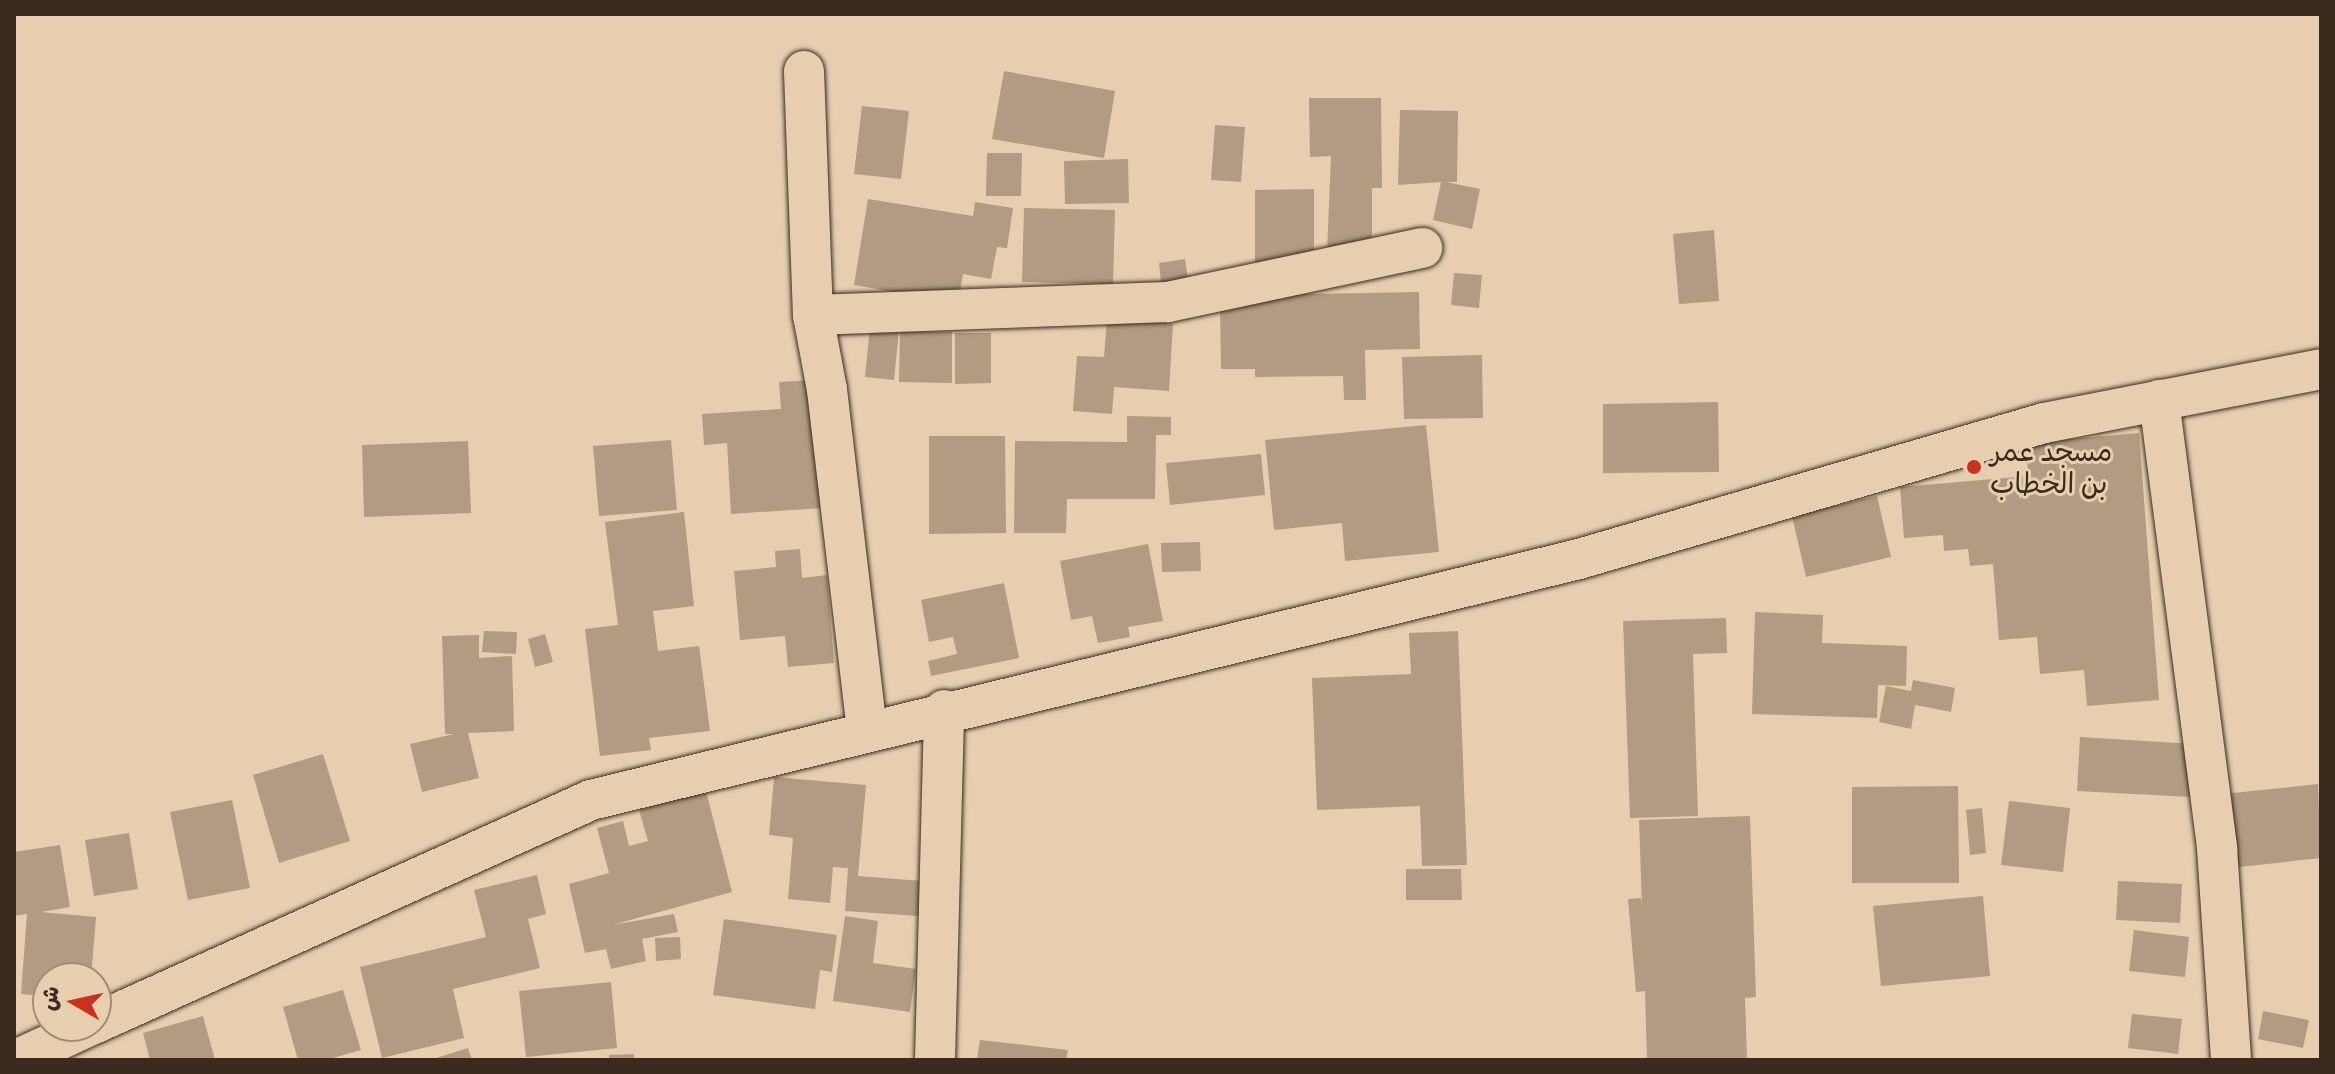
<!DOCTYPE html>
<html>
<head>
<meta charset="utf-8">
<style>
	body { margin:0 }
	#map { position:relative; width:2335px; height:1074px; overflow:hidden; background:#e6ceaf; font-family:Itim,"Playpen Sans Arabic",sans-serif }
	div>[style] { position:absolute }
	.building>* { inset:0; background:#b29b82 }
	.roads { filter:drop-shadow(0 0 2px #3b2a1e) drop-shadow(0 0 2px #3b2a1e) }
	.minor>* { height:40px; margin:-20px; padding:0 20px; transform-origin:20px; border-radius:20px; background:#e6ceaf }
	.dots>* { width:22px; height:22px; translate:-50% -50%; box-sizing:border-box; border:4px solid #e6ceaf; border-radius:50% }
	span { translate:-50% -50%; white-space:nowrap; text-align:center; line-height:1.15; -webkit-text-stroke:6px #e6ceaf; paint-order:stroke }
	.poi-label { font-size:28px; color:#3b2a1e }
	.left { translate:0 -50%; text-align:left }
	.frame { position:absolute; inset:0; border:16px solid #3b2a1e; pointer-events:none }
	.north { position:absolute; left:32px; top:962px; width:80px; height:80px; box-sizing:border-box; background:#e6ceaf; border:2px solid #a28c75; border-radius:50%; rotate:279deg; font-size:22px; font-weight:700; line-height:32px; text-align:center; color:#3b2a1e }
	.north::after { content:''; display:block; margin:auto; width:28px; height:36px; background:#c8321e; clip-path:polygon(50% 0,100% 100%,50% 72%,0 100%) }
</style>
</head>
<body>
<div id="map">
	<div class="building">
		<div style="clip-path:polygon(1004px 71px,1115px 91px,1104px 158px,992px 139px)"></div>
		<div style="clip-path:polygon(1309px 98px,1381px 98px,1382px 188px,1372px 188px,1372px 253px,1255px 268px,1255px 190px,1314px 189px,1314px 252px,1327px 251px,1331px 156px,1310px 157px)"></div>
		<div style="clip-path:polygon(862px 106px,909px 111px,901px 179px,854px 174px)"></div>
		<div style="clip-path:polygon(1400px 110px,1458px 111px,1457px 182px,1446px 182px,1480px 189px,1472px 229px,1433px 220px,1441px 182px,1398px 185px)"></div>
		<div style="clip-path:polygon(1215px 125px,1245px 127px,1241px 182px,1211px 180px)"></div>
		<div style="clip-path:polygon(987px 153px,1022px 153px,1021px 196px,986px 196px)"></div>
		<div style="clip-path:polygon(1128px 159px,1129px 203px,1065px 204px,1064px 161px)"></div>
		<div style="clip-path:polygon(868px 199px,973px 216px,975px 202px,1013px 208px,1007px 248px,997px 247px,991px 279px,963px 274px,958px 303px,854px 285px)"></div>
		<div style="clip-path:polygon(1024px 208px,1115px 210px,1113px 284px,1022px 282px)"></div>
		<div style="clip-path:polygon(1714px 230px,1719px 301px,1679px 304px,1673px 234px)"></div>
		<div style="clip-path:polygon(1185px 259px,1188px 279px,1161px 282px,1159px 263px)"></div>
		<div style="clip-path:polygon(1454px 273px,1482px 275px,1479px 308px,1451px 305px)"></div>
		<div style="clip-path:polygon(1419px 292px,1420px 349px,1365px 350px,1366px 400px,1344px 400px,1343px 376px,1255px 377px,1255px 369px,1221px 369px,1220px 303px,1250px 295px)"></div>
		<div style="clip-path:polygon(1107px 318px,1173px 324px,1169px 391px,1114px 387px,1112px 414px,1073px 411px,1077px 356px,1104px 357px)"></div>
		<div style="clip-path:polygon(870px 327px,899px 330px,894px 380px,865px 377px)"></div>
		<div style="clip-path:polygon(900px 331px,952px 332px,952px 383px,899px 382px)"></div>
		<div style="clip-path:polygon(955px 333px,991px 333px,991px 383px,955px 384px)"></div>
		<div style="clip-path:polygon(1482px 355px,1483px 418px,1404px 419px,1402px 357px)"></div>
		<div style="clip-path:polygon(815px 380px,823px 508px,731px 514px,727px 443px,704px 445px,702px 414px,781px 409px,779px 382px)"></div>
		<div style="clip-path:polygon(1718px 402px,1719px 472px,1603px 473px,1603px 404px)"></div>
		<div style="clip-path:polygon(1127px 416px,1171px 417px,1171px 435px,1156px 435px,1155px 499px,1067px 499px,1066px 533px,1014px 533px,1015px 441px,1127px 442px)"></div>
		<div style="clip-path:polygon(1426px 425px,1439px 552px,1345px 561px,1342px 523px,1274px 530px,1265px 440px)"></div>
		<div style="clip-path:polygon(2139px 433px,2159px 700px,2087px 706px,2084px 670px,2040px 674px,2037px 637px,1999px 640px,1993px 564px,1970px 566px,1968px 549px,1944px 551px,1943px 535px,1904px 538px,1900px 487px,2028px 476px,2026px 443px)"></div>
		<div style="clip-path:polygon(929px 436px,1005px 436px,1006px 533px,929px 534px)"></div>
		<div style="clip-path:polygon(671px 440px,677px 510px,599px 516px,593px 446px)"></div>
		<div style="clip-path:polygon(468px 441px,471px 513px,364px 517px,362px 445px)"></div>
		<div style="clip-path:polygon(1261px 454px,1265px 495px,1170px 505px,1166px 463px)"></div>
		<div style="clip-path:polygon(1877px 496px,1891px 557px,1806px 577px,1792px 516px)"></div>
		<div style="clip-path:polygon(684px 512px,694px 606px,653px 611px,658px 651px,699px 646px,710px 731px,649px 738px,651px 750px,600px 756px,585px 629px,618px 625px,605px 522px)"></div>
		<div style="clip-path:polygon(1200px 542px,1201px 571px,1162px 572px,1161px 543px)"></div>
		<div style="clip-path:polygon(1148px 544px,1163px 621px,1128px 627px,1130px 637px,1098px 643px,1092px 616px,1071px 620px,1060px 561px)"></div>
		<div style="clip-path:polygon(800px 549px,802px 578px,827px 575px,834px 663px,788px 667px,785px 636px,740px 640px,734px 571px,776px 567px,775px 551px)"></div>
		<div style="clip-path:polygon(1004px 583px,1019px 658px,931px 676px,928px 661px,957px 654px,953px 637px,929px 642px,921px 600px)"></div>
		<div style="clip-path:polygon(1755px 612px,1823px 615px,1822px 643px,1907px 646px,1906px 686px,1878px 685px,1877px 718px,1752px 714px)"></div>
		<div style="clip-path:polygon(1726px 618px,1727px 653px,1693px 654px,1698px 816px,1630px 818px,1623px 621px)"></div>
		<div style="clip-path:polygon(484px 631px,517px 632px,516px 654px,482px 652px)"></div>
		<div style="clip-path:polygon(1458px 631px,1467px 865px,1422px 866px,1420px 806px,1317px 810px,1312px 678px,1411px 674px,1409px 633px)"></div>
		<div style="clip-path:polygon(545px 634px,553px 662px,535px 667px,528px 639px)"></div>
		<div style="clip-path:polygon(479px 635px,479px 658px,512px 656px,514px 731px,468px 733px,479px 778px,422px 792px,410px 744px,454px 734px,445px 734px,442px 636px)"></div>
		<div style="clip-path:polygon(1913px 680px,1955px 688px,1951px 712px,1915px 705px,1911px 729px,1879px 722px,1886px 686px,1911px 691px)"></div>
		<div style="clip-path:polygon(2080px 737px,2193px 744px,2191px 797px,2077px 791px)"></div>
		<div style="clip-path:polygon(323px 754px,350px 841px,279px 863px,253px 775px)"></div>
		<div style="clip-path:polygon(774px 777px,866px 785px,858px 876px,922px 881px,919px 916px,845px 911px,848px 868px,833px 867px,830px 903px,788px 899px,793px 838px,769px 835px)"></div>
		<div style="clip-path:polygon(2318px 784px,2321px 858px,2221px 869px,2214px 795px)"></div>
		<div style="clip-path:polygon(1958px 786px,1959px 883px,1852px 883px,1852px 787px)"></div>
		<div style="clip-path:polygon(706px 791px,732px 892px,612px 925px,674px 914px,678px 932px,642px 939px,646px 961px,611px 969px,606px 949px,585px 953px,569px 884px,609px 873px,597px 828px,623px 821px,629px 846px,648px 841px,639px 810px)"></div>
		<div style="clip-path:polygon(232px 800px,250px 888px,188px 900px,170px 812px)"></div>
		<div style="clip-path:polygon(2009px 801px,2070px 808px,2063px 872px,2001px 865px)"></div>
		<div style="clip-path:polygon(1982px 808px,1986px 853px,1970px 855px,1966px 810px)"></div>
		<div style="clip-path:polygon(1750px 816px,1756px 997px,1745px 998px,1747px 1060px,1647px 1060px,1645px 991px,1636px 992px,1628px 899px,1641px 898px,1642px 906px,1639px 820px)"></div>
		<div style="clip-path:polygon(129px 833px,138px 889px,94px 896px,85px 840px)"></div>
		<div style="clip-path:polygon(60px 845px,70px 907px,41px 912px,96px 917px,91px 978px,48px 978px,48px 996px,21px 994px,27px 914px,14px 916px,14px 852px)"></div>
		<div style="clip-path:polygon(1406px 869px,1461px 869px,1462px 900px,1406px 900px)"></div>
		<div style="clip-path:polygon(537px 875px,546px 914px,528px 919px,540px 968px,453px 989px,464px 1038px,382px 1058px,360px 967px,486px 937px,474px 890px)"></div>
		<div style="clip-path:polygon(2118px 881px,2182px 884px,2180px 923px,2116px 920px)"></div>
		<div style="clip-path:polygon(1983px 896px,1990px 976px,1881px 986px,1873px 906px)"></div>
		<div style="clip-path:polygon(845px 916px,878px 921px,873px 963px,916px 969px,910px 1012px,833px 1001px)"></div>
		<div style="clip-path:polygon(724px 919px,837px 935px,832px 972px,820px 970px,815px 1009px,713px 995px)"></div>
		<div style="clip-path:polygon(2134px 930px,2189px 937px,2185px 977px,2129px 971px)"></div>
		<div style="clip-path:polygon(680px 937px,681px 959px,656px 961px,655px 938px)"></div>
		<div style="clip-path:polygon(611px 982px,617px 1048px,526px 1057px,519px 991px)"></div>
		<div style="clip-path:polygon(343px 990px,361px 1050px,326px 1060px,298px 1060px,283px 1007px)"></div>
		<div style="clip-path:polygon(2263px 1011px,2309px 1020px,2303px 1048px,2258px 1039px)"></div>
		<div style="clip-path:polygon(2132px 1014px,2182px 1019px,2178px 1054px,2128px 1048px)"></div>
		<div style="clip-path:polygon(203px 1016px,215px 1060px,150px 1060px,143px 1033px)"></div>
		<div style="clip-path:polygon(980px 1040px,1068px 1050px,1066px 1060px,977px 1060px)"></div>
		<div style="clip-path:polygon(468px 1048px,472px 1060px,433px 1060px,433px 1059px)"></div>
		<div style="clip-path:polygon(634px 1054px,634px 1060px,609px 1060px,609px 1055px)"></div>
	</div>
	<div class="roads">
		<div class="minor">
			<div style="left:804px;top:71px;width:244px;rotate:87.9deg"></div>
			<div style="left:813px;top:315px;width:76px;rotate:79.4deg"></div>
			<div style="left:827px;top:390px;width:343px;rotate:83.3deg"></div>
			<div style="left:813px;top:315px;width:355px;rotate:-2.1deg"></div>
			<div style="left:1168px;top:302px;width:260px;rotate:-12deg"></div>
			<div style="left:2159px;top:400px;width:452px;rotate:82.6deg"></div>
			<div style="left:2217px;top:848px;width:212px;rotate:86.2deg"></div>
			<div style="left:96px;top:1023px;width:543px;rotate:-24.25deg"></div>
			<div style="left:591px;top:800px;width:1017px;rotate:-13.71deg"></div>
			<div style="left:1579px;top:559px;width:484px;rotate:-16.3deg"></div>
			<div style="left:2044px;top:423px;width:282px;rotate:-11deg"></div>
			<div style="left:16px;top:1060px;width:81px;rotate:-25deg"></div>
			<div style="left:935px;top:1060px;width:350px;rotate:-88.5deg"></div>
		</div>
	</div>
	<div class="dots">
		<div style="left:1974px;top:467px;background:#c8321e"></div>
	</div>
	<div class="poi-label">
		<span class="left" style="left:1990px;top:467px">مسجد عمر<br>بن الخطاب</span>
	</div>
	<div class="frame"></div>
	<div class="north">ش</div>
</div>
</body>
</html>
